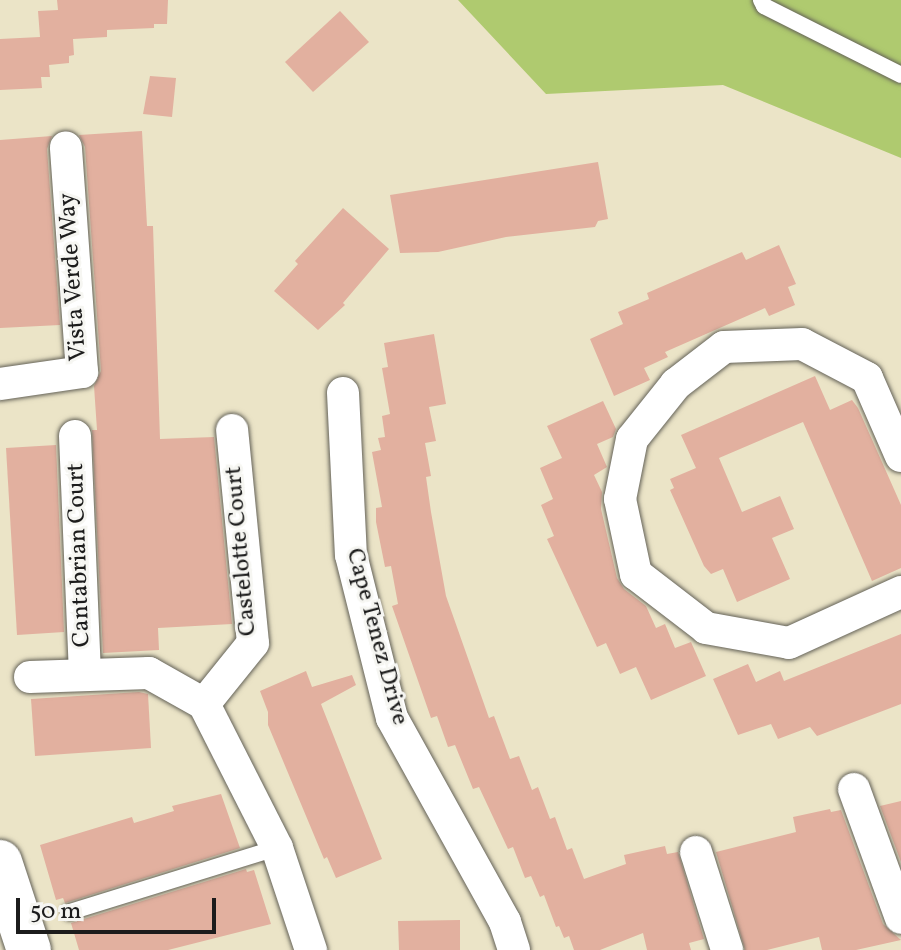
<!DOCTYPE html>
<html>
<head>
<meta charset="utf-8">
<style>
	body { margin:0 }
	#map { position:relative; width:901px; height:950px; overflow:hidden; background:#ebe4c7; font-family:Vollkorn,serif }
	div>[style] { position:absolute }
	.green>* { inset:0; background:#afca6f }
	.building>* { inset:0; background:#e2b09f }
	.roads { filter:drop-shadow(0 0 2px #646258) drop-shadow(0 0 2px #646258) }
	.service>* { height:16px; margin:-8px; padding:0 8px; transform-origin:8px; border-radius:8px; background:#fff }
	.minor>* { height:32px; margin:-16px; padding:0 16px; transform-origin:16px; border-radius:16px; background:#fff }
	.secondary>* { height:44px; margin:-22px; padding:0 22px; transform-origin:22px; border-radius:22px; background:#fff }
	span { translate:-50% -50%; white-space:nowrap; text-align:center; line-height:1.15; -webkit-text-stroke:6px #f6f6f2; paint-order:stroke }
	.street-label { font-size:24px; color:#1c1c1c }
	.scale { position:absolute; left:16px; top:898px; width:200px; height:36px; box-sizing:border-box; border:4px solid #1c1c1c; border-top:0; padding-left:10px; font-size:24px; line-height:28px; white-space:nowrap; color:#1c1c1c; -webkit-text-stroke:6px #f6f6f2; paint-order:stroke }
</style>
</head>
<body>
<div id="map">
	<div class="green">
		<div style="clip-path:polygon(458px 0,901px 0,901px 158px,723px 85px,546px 94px)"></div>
	</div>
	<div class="building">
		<div style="clip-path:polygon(57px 0,168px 0,167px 24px,154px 24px,154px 28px,107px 30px,107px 37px,73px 39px,74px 55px,69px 56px,69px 63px,49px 65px,50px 77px,41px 77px,42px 88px,0 90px,0 39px,40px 37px,38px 11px,58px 10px)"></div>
		<div style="clip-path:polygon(340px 11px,369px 42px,313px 92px,285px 62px)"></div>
		<div style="clip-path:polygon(150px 76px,176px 78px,172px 117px,143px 114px)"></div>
		<div style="clip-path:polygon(142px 131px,147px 226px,153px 226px,160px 439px,214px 437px,232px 624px,158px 628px,159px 650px,103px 653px,92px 430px,97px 430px,94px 386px,101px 371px,85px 147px,79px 135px)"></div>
		<div style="clip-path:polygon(52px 136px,47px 149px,60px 325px,0 328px,0 140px)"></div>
		<div style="clip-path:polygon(598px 162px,608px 219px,598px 221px,595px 227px,506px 237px,438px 252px,400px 253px,390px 195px)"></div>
		<div style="clip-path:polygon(343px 208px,389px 249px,343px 303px,345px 305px,318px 330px,274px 291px,298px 264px,295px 261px)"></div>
		<div style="clip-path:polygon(779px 245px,796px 284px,788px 287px,795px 305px,769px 316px,765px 308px,665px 352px,668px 357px,644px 368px,650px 380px,614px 396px,590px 339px,623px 324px,618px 312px,649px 299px,647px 293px,742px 252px,746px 260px)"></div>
		<div style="clip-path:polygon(434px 334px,446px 404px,429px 407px,436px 441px,425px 443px,431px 476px,426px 477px,431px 512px,446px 596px,489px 718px,494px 716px,510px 759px,519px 756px,532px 790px,538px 787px,550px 819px,555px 817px,567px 850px,572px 848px,584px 879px,626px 864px,624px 855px,665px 846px,667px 854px,678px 852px,704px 939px,689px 943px,691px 950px,647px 950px,643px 933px,600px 950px,574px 950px,569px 936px,564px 938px,559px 926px,556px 927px,544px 895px,540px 897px,531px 876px,525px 878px,513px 847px,508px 849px,479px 787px,473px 789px,455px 745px,448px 747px,437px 716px,431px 718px,392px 606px,398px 604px,391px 566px,385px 567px,376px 522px,376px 508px,382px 507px,372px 452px,381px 450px,378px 438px,385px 437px,382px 416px,390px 414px,382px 368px,388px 367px,384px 343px)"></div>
		<div style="clip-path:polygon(815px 376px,830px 410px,852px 400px,858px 408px,901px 505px,901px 568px,872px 581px,803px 422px,719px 458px,742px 512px,780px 496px,794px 529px,772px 538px,790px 579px,737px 602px,723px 569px,711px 574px,704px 566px,670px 490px,674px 488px,670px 479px,696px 468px,681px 435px)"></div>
		<div style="clip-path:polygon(603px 401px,616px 429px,613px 437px,597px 444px,607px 467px,594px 475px,602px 492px,601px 509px,617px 578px,624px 589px,646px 606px,656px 628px,665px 624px,675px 648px,691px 642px,706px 676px,651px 700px,636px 667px,620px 674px,606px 643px,597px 647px,547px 539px,554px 536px,541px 505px,553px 499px,540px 468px,562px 458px,547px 426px)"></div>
		<div style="clip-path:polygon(56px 445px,64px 632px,17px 635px,6px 448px)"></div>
		<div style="clip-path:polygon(901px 634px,901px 704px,817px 736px,810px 727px,778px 739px,771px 724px,738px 735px,713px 679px,748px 664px,756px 682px,780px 671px,784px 681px)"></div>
		<div style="clip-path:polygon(306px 671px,312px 687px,352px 675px,356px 685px,321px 704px,382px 859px,336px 878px,327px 857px,324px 859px,268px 725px,268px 712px,260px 691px)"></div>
		<div style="clip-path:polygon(139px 692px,148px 694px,151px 748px,35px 756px,31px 699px)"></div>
		<div style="clip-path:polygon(221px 794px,240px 848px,65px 903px,63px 898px,56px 900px,40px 845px,132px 817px,134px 823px,174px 811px,172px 806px)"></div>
		<div style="clip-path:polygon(901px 801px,901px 862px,880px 806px)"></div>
		<div style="clip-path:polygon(830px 809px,831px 812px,841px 810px,883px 924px,901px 940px,856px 950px,822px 950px,819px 937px,767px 950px,745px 950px,716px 852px,796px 832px,793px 817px)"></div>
		<div style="clip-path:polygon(246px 869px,247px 872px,254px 870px,271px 924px,168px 950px,79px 950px,71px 923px)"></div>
		<div style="clip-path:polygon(460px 920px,460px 950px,399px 950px,398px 921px)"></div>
	</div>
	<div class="roads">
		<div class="service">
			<div style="left:761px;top:0;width:7px;rotate:63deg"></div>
			<div style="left:764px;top:6px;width:153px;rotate:26.7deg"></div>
			<div style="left:70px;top:912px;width:217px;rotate:-17.2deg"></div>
		</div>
		<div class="minor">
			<div style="left:0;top:384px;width:83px;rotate:-8.3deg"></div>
			<div style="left:82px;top:372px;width:225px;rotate:-94.1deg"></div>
			<div style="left:343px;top:393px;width:162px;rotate:87.2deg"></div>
			<div style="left:351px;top:555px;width:168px;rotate:75.9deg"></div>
			<div style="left:392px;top:718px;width:233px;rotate:61deg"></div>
			<div style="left:505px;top:922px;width:29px;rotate:72deg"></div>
			<div style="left:75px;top:436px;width:237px;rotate:87.6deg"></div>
			<div style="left:901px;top:456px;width:85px;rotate:-113.6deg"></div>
			<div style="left:867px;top:378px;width:73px;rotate:-152.4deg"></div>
			<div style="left:802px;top:344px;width:78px;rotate:177.8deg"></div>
			<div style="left:724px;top:347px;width:61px;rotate:142.4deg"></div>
			<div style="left:676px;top:384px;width:70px;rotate:128.7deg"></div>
			<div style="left:632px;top:439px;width:61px;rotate:101.3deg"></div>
			<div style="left:620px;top:499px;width:77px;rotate:78deg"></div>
			<div style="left:636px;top:574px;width:88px;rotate:37.6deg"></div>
			<div style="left:706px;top:628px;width:84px;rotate:10.2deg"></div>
			<div style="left:789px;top:643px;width:123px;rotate:-24.5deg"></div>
			<div style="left:30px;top:677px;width:119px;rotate:-1.9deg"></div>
			<div style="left:149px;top:673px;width:63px;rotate:29.4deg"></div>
			<div style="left:204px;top:704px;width:78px;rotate:-51.2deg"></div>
			<div style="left:253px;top:643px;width:214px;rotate:-95.6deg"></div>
			<div style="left:204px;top:704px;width:161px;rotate:63.1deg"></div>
			<div style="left:277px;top:848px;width:108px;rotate:71.6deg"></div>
			<div style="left:854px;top:789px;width:137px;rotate:70deg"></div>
			<div style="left:696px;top:852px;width:103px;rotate:72.4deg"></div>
		</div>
		<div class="secondary">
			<div style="left:0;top:862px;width:93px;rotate:71.8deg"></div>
		</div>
	</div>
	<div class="street-label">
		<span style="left:74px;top:277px;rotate:-94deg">Vista Verde Way</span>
		<span style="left:242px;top:551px;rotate:-95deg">Castelotte Court</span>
		<span style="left:80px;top:555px;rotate:-92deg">Cantabrian Court</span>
		<span style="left:376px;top:637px;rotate:75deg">Cape Tenez Drive</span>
	</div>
	<div class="scale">50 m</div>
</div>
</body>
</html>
